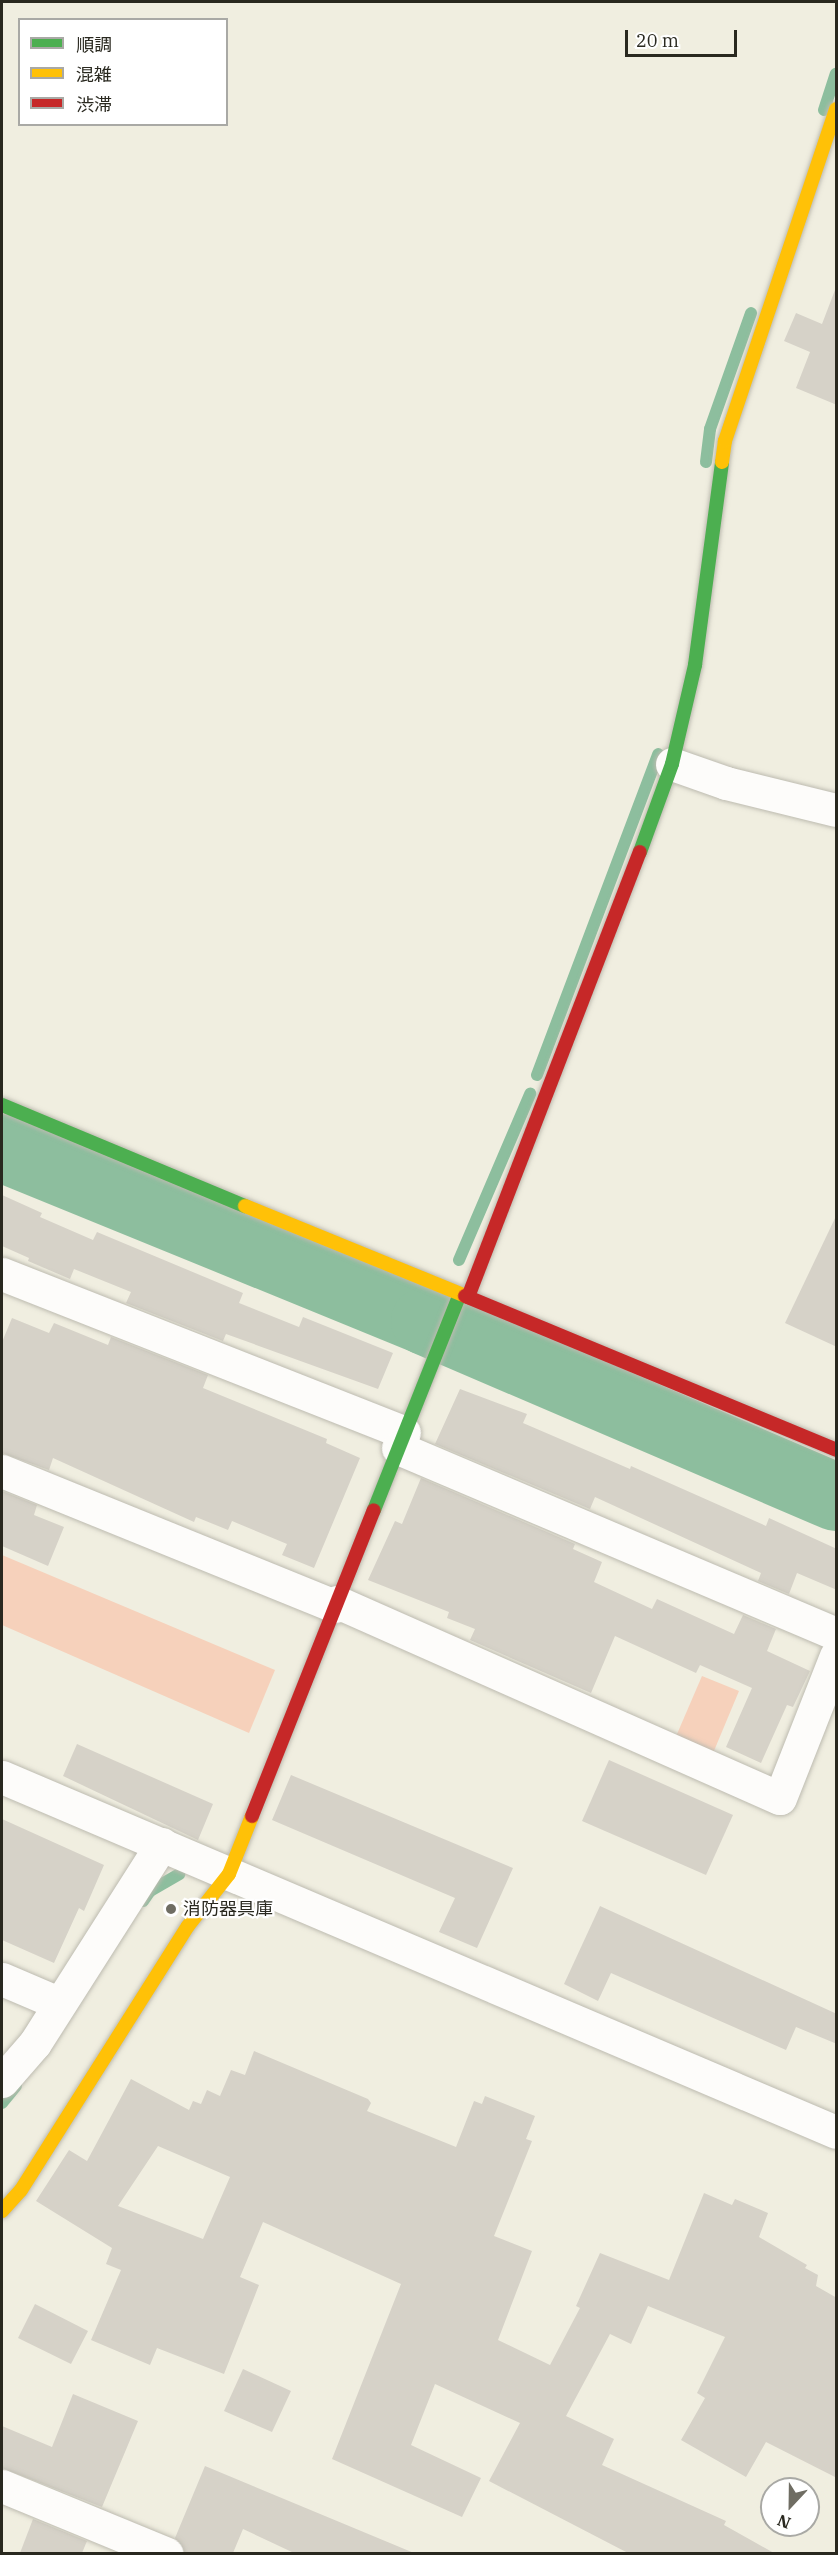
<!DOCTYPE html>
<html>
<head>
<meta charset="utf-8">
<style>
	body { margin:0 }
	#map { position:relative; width:838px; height:2555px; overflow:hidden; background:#f0eee0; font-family:"IBM Plex Serif","Noto Sans JP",serif }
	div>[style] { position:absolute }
	.green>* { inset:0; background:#f6d1bb }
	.stream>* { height:12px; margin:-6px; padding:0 6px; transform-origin:6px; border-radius:6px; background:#8dbe9e }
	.river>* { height:68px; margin:-34px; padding:0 34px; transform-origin:34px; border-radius:34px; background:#8dbe9e }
	.building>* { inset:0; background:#d6d2c8 }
	.roads { filter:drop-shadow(0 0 2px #bdbbb0) drop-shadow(0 0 2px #bdbbb0) }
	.street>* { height:33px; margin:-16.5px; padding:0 16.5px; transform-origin:16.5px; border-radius:16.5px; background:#fdfcfa }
	.fast>* { height:14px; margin:-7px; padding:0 7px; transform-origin:7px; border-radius:7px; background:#4caf50 }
	.slow>* { height:14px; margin:-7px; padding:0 7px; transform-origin:7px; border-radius:7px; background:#ffc107 }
	.jam>* { height:14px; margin:-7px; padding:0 7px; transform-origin:7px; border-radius:7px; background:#c62828 }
	.dots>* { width:16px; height:16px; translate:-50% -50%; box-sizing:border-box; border:3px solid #fff; border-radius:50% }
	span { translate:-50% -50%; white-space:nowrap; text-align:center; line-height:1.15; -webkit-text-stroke:4.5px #fff; paint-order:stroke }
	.poi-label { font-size:18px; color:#29281f }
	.left { translate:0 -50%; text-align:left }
	.frame { position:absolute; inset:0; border:3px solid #29281f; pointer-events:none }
	.legend { position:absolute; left:18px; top:18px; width:210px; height:108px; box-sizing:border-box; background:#fff; border:2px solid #a9a9a5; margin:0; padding:8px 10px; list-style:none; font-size:18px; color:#29281f }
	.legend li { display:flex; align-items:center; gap:12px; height:30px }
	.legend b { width:30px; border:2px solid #a9a9a5 }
	.north { position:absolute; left:760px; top:2477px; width:60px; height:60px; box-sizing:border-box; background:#fff; border:2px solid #a9a9a5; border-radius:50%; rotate:202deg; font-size:16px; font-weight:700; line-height:24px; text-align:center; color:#29281f }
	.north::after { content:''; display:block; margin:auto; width:21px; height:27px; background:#6f6d63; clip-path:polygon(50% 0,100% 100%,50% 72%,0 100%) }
	.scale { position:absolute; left:625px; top:30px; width:112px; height:27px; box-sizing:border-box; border:3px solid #29281f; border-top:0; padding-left:8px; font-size:18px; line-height:21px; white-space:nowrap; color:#29281f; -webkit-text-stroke:4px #fff; paint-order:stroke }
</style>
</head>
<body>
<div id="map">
	<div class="green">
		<div style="clip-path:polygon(2px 1555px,275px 1670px,249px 1733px,2px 1625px)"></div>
		<div style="clip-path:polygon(702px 1676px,739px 1691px,711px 1758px,674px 1741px)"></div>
	</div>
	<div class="stream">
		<div style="left:824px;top:110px;width:38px;rotate:-72deg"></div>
		<div style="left:706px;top:462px;width:33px;rotate:-83deg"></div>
		<div style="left:710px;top:429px;width:123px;rotate:-70.5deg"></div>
		<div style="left:537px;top:1075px;width:343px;rotate:-69.3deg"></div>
		<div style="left:459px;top:1260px;width:181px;rotate:-66.8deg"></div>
		<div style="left:143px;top:1901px;width:12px;rotate:-55deg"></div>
		<div style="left:150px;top:1891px;width:34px;rotate:-30deg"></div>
		<div style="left:2px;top:2103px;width:22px;rotate:-51deg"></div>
	</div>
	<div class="river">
		<div style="left:2px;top:1148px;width:457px;rotate:22.2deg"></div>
		<div style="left:425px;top:1321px;width:447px;rotate:23.2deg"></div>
	</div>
	<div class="building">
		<div style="clip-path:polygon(835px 290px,837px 291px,837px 405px,796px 388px,810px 352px,784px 341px,796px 313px,822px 324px)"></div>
		<div style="clip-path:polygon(2px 1195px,42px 1213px,40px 1217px,93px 1240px,97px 1232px,243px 1293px,239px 1303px,299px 1327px,303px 1317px,393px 1353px,378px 1389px,226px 1334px,223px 1341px,126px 1303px,131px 1292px,74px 1269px,70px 1279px,28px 1261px,29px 1258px,2px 1246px)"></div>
		<div style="clip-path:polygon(837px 1214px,837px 1347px,785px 1323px)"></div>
		<div style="clip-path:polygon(12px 1318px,49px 1333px,54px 1323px,108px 1345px,111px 1337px,208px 1375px,203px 1388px,327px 1439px,326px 1443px,360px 1458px,314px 1568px,282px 1555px,287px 1544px,232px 1521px,228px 1530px,196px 1517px,194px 1522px,53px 1458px,49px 1470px,2px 1453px,2px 1342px)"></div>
		<div style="clip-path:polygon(460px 1389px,527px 1414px,523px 1423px,630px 1469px,631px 1466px,766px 1526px,769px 1518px,837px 1549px,837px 1590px,797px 1573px,789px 1594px,758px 1581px,761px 1573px,595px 1497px,590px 1509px,435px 1444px)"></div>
		<div style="clip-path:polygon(421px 1478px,575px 1544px,573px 1549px,602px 1562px,594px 1582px,652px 1609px,657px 1599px,734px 1634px,743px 1615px,776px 1629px,767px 1651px,810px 1671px,793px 1707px,787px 1705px,761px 1763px,726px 1747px,752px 1688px,700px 1665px,696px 1673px,615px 1636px,591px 1693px,470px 1640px,475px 1629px,447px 1618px,449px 1612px,368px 1580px,395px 1521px,402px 1524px)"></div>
		<div style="clip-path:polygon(2px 1491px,37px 1505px,34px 1515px,64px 1527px,48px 1566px,2px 1546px)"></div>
		<div style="clip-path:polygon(77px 1744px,213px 1804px,198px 1840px,63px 1776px)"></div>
		<div style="clip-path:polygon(609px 1760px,733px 1815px,706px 1875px,582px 1821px)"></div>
		<div style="clip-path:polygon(291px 1775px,513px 1868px,477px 1948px,439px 1932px,455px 1898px,272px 1820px)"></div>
		<div style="clip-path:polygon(2px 1819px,104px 1865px,84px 1911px,79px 1908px,54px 1963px,2px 1940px)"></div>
		<div style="clip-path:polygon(600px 1906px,837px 2014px,837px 2044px,796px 2027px,786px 2050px,611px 1973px,598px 2001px,564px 1984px)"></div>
		<div style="clip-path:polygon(evenodd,254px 2051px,368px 2099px,371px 2103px,367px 2111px,456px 2147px,474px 2101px,482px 2104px,485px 2096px,535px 2116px,526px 2139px,532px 2141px,494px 2236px,532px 2251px,498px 2340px,550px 2365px,580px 2308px,576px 2306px,600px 2253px,669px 2280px,704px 2193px,732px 2205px,735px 2199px,768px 2213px,759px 2237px,807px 2265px,805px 2268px,818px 2275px,816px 2286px,837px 2298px,837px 2478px,766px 2442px,746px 2477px,681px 2440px,705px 2398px,697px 2393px,725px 2337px,648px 2306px,631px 2344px,610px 2334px,566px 2416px,614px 2439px,602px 2465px,726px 2521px,724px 2525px,774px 2553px,628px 2553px,489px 2481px,520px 2423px,435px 2384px,411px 2445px,481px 2478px,462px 2517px,332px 2459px,401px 2284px,263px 2222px,240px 2277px,259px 2285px,224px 2374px,157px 2348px,150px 2365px,91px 2340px,121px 2270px,106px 2264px,112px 2248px,36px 2201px,69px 2150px,87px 2161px,131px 2079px,189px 2110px,193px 2101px,201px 2104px,207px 2090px,220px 2096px,231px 2070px,245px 2075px,254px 2051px,158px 2146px,230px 2177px,203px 2239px,118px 2206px,158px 2146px)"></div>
		<div style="clip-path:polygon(35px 2304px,88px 2331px,71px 2364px,18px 2338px)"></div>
		<div style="clip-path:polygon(243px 2369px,291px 2391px,272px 2432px,224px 2411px)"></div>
		<div style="clip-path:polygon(73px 2394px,138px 2421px,102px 2507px,2px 2468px,2px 2426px,52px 2447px)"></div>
		<div style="clip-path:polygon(205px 2466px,414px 2553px,294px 2553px,243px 2529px,233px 2553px,185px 2553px,175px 2538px)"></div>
		<div style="clip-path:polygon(33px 2519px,87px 2541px,82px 2553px,20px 2553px)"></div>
	</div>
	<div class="roads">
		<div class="street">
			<div style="left:672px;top:764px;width:57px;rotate:19.4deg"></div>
			<div style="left:726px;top:783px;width:113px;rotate:13.8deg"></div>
			<div style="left:2px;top:1274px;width:432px;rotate:21.5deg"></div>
			<div style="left:398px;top:1448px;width:476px;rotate:23deg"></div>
			<div style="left:2px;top:1471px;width:359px;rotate:22.1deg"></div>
			<div style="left:337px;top:1602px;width:484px;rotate:23.9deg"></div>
			<div style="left:780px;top:1798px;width:153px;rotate:-68.5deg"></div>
			<div style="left:2px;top:1777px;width:906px;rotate:23.06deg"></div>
			<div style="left:2px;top:1979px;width:61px;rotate:23.2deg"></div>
			<div style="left:2px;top:2081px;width:50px;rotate:-49deg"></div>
			<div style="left:35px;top:2043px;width:236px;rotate:-57.5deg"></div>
			<div style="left:2px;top:2486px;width:178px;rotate:22.4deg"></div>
		</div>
		<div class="fast">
			<div style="left:640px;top:852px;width:94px;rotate:-70deg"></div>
			<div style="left:672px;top:764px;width:102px;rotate:-76.9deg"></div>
			<div style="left:695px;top:665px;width:205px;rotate:-82.4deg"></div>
			<div style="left:2px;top:1105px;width:263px;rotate:22.6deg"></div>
			<div style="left:374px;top:1510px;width:232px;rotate:-68.3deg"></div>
		</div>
		<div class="slow">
			<div style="left:722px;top:462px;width:21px;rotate:-82deg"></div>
			<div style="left:725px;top:441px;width:350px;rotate:-71.5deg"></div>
			<div style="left:245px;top:1206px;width:238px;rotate:22.2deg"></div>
			<div style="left:2px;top:2211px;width:28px;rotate:-48deg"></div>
			<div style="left:21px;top:2190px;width:312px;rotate:-57.7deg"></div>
			<div style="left:188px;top:1926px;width:66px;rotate:-51.7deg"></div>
			<div style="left:229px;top:1874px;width:62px;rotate:-68.4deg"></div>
		</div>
		<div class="jam">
			<div style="left:465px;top:1296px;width:402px;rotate:22.5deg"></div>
			<div style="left:468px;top:1297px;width:477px;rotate:-68.9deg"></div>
			<div style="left:252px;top:1816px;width:329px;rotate:-68.3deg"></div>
		</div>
	</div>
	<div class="dots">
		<div style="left:171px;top:1909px;background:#6f6d63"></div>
	</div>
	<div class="poi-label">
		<span class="left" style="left:183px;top:1909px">消防器具庫</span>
	</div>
	<div class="frame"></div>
	<ul class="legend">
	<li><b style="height:8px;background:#4caf50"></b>順調</li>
	<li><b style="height:8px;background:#ffc107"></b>混雑</li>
	<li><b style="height:8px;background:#c62828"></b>渋滞</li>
	</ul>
	<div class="north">N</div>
	<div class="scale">20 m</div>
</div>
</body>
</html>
